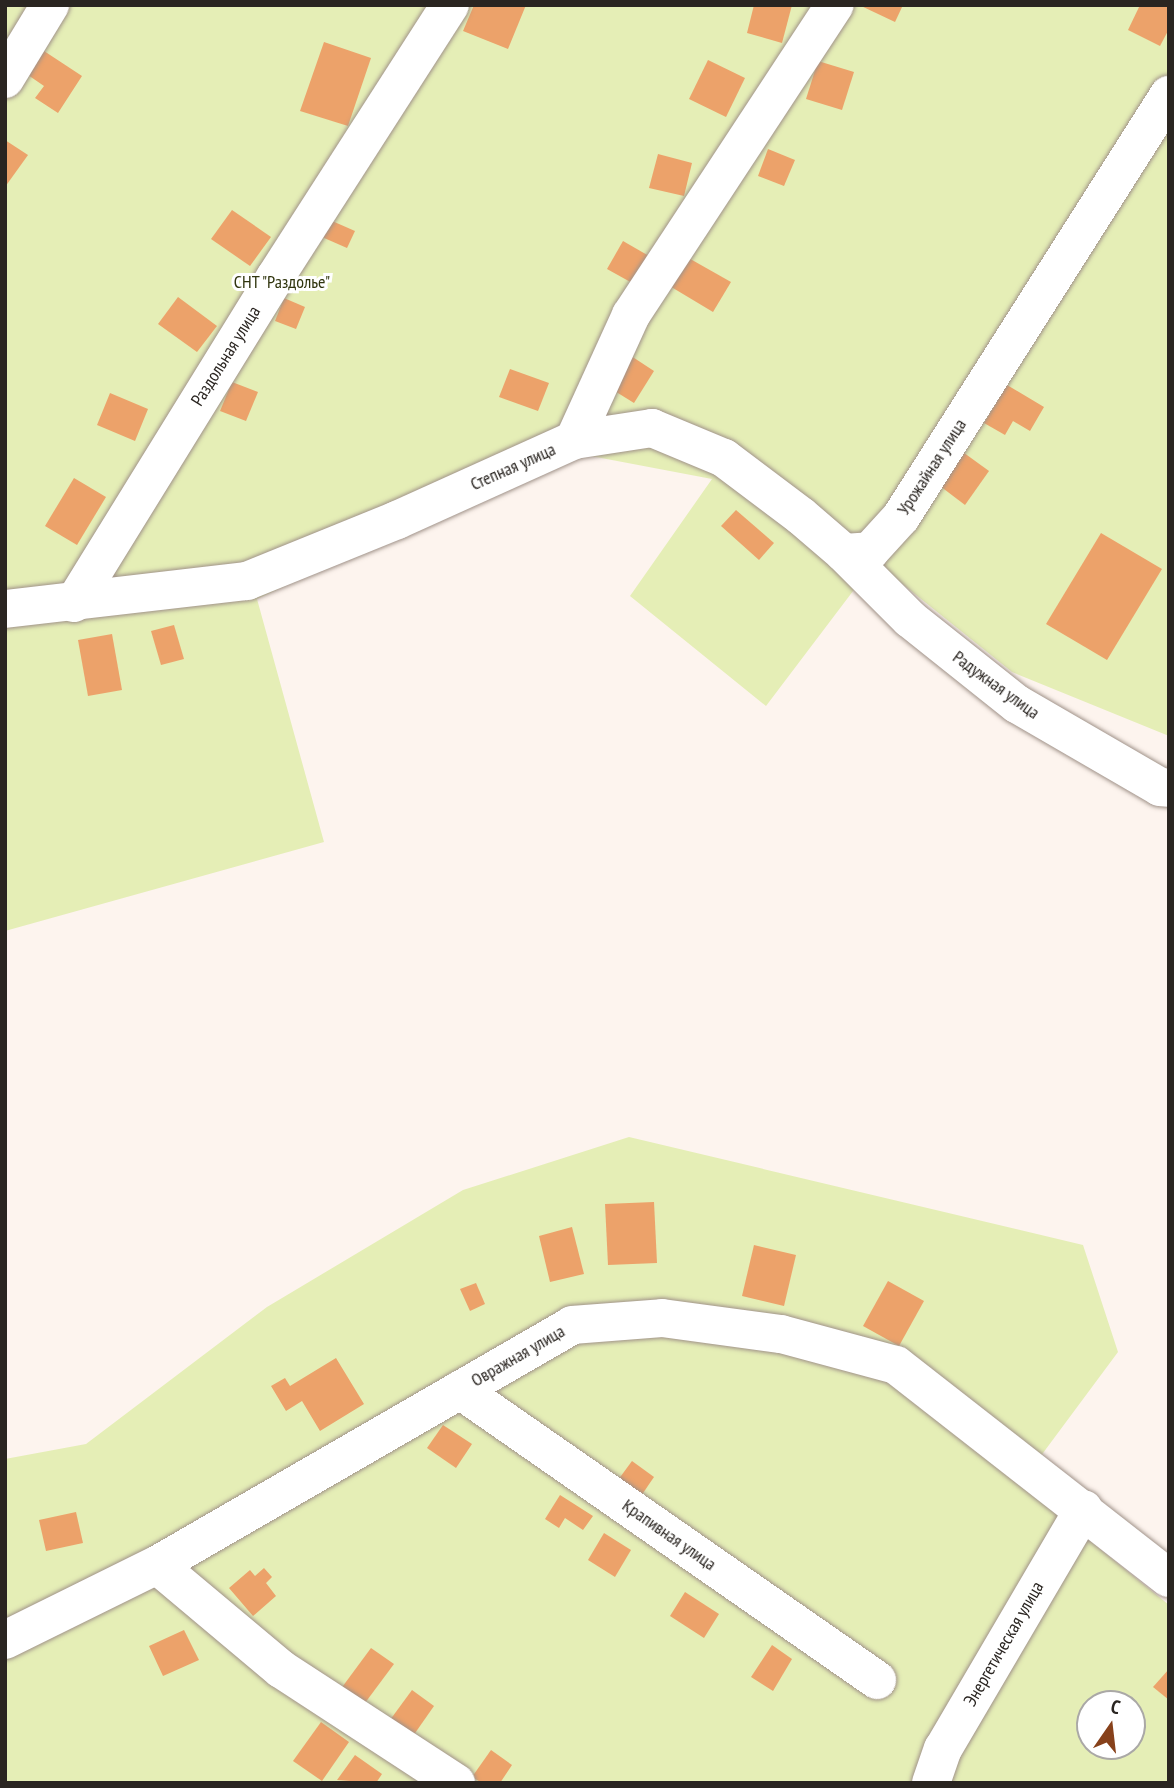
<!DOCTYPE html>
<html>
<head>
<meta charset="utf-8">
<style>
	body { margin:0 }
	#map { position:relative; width:1174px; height:1788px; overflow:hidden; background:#fdf4ee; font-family:"PT Sans Narrow",sans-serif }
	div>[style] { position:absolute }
	.green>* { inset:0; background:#e5eeb6 }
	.building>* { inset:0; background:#eca26a }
	.roads { filter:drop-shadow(0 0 2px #a09289) drop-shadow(0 0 2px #a09289) }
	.minor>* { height:38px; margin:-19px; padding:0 19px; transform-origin:19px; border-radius:19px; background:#fff }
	span { translate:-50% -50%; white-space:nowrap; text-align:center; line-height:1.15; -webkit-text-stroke:6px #fff; paint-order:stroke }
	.park-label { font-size:18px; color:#30350e }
	.street-label { font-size:18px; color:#2a2521 }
	.frame { position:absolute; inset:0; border:7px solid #2a2521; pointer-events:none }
	.north { position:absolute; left:1076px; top:1690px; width:70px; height:70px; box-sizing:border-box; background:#fff; border:2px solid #aaa8a6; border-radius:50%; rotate:14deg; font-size:19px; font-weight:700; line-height:28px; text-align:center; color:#2a2521 }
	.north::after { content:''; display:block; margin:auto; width:24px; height:32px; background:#87411b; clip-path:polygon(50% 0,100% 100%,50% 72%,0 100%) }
</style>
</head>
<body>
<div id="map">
	<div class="green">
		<div style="clip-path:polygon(5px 5px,1169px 5px,1169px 736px,1012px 672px,875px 562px,766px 706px,630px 596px,712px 479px,575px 453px,257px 599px,324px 842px,5px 931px)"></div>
		<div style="clip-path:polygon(evenodd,629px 1137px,1083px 1245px,1118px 1352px,1020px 1484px,1169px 1605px,1169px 1783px,5px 1783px,5px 1459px,86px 1444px,267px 1307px,463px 1190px,629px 1137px,1090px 1704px,1132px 1704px,1132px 1746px,1090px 1746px,1090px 1704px)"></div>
	</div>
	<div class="building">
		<div style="clip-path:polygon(474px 5px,526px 5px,508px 49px,463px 31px)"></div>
		<div style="clip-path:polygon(754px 5px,792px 5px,782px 43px,747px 33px)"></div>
		<div style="clip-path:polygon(859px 5px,903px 5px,895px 22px)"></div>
		<div style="clip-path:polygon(1140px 5px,1169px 5px,1169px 29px,1160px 46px,1128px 30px)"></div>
		<div style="clip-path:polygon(324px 42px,371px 58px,348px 126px,300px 111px)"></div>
		<div style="clip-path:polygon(44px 51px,82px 76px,58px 113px,35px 98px,44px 86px,28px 75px)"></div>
		<div style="clip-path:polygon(708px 60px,745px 78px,726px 117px,689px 99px)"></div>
		<div style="clip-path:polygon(818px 61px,854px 72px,842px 110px,806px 99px)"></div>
		<div style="clip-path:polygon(5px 140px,28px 155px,5px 187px)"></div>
		<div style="clip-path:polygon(768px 149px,795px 160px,784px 186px,758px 176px)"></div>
		<div style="clip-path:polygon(658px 154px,692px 163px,684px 196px,649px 188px)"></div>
		<div style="clip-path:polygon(232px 210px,271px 237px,250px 266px,211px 239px)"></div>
		<div style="clip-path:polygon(323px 217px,355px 231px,347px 248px,315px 234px)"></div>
		<div style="clip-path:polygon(623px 241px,649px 256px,634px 284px,607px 269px)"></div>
		<div style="clip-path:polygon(685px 256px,731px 282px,713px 312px,668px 285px)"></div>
		<div style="clip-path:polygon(178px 297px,217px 326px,197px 352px,158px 324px)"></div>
		<div style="clip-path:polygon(284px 298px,305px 307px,296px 329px,275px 321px)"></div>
		<div style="clip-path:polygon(625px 352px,654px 371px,634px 403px,605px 385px)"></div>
		<div style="clip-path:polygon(510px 369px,549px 383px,538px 411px,499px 397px)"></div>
		<div style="clip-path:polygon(232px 382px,258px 392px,246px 421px,220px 411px)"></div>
		<div style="clip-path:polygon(1007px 385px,1044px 407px,1030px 431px,1013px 421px,1005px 435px,984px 423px)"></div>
		<div style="clip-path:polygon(110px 393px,148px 409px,135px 441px,97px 425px)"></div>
		<div style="clip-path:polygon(960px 450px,989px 471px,965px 505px,936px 483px)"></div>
		<div style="clip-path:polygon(74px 478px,106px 497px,77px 545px,45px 526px)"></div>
		<div style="clip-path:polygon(736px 510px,774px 543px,759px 560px,721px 526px)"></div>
		<div style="clip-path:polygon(1101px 533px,1162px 569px,1107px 660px,1046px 624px)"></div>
		<div style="clip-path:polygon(174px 625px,184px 659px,161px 665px,151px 631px)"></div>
		<div style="clip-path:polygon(112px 634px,122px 690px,88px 696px,78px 640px)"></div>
		<div style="clip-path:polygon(654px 1202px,657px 1263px,608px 1265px,605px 1204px)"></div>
		<div style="clip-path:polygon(572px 1227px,584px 1274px,550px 1282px,539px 1236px)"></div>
		<div style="clip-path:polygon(754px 1245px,796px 1255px,784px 1306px,742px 1296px)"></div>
		<div style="clip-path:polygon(888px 1281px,924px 1301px,899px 1346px,863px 1326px)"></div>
		<div style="clip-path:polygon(476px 1283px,485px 1304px,470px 1311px,460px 1289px)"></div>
		<div style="clip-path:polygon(336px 1358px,364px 1404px,320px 1431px,302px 1401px,286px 1411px,271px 1386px,285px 1378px,290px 1386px)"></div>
		<div style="clip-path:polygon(443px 1425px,472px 1444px,456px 1468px,427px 1448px)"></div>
		<div style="clip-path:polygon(632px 1461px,654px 1477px,641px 1496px,618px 1480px)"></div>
		<div style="clip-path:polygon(560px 1495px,593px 1516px,583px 1530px,565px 1518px,559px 1528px,545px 1519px)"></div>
		<div style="clip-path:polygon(76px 1512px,83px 1543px,46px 1551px,39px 1520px)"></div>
		<div style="clip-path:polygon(604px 1533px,631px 1550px,615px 1577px,588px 1560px)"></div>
		<div style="clip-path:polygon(264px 1568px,272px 1577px,266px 1583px,276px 1596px,253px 1616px,229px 1588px,250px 1570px,255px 1576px)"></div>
		<div style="clip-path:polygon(685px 1592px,719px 1614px,704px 1638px,670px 1616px)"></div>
		<div style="clip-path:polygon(184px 1630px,199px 1660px,163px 1676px,149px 1646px)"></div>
		<div style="clip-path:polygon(772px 1645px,792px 1659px,773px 1691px,751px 1677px)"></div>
		<div style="clip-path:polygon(371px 1648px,394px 1664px,362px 1707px,340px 1690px)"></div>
		<div style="clip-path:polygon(1169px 1669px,1169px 1700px,1153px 1687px)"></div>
		<div style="clip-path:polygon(412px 1690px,434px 1706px,413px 1736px,390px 1720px)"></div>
		<div style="clip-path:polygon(321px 1722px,349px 1742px,322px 1781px,293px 1761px)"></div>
		<div style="clip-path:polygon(491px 1750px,512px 1765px,500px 1783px,482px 1783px,472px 1777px)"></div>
		<div style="clip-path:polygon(355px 1755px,382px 1774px,376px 1783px,337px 1780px)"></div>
	</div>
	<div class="roads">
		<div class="minor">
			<div style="left:5px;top:79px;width:87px;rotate:-58.7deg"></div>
			<div style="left:574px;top:440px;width:79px;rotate:-8.7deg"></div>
			<div style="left:652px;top:428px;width:78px;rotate:22.6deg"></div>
			<div style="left:724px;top:458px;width:96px;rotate:37deg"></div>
			<div style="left:801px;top:516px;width:57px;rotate:40.7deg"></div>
			<div style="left:844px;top:553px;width:26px;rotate:-4deg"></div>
			<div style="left:870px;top:551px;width:46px;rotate:-47.6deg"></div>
			<div style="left:901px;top:517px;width:500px;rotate:-57.6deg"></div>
			<div style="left:844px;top:553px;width:93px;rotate:45deg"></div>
			<div style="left:910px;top:619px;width:137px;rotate:38.5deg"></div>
			<div style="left:1017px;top:704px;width:165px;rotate:30.1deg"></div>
			<div style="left:1160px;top:787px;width:9px;rotate:6deg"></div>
			<div style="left:74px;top:603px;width:384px;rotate:-58.3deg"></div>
			<div style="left:276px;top:276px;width:322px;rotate:-57.3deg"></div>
			<div style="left:5px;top:609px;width:244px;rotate:-6.6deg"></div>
			<div style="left:247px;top:581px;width:162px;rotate:-22.1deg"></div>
			<div style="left:397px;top:520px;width:194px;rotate:-24.3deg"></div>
			<div style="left:574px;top:440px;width:137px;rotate:-65.5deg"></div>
			<div style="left:631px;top:315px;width:371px;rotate:-56.7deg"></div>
			<div style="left:460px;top:1390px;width:508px;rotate:34.82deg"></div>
			<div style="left:157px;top:1565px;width:162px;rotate:40deg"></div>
			<div style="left:281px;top:1669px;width:209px;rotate:33.1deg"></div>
			<div style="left:5px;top:1640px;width:169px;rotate:-26.3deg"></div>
			<div style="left:157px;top:1565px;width:479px;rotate:-30deg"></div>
			<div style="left:572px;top:1325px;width:90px;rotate:-4.4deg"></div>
			<div style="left:662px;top:1318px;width:120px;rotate:7.7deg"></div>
			<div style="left:781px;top:1334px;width:119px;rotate:15.1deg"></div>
			<div style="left:896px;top:1365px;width:346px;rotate:38deg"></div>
			<div style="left:931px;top:1783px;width:36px;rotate:-71deg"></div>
			<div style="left:943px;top:1749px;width:278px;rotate:-59.6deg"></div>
		</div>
	</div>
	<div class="park-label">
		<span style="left:282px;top:282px">СНТ "Раздолье"</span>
	</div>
	<div class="street-label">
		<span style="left:226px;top:356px;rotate:-58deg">Раздольная улица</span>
		<span style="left:513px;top:467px;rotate:-24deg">Степная улица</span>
		<span style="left:932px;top:467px;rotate:-57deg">Урожайная улица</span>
		<span style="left:996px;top:685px;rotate:36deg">Радужная улица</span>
		<span style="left:518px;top:1356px;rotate:-30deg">Овражная улица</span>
		<span style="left:669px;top:1535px;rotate:35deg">Крапивная улица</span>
		<span style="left:1004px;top:1644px;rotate:-60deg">Энергетическая улица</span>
	</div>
	<div class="frame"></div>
	<div class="north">С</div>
</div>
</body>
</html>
